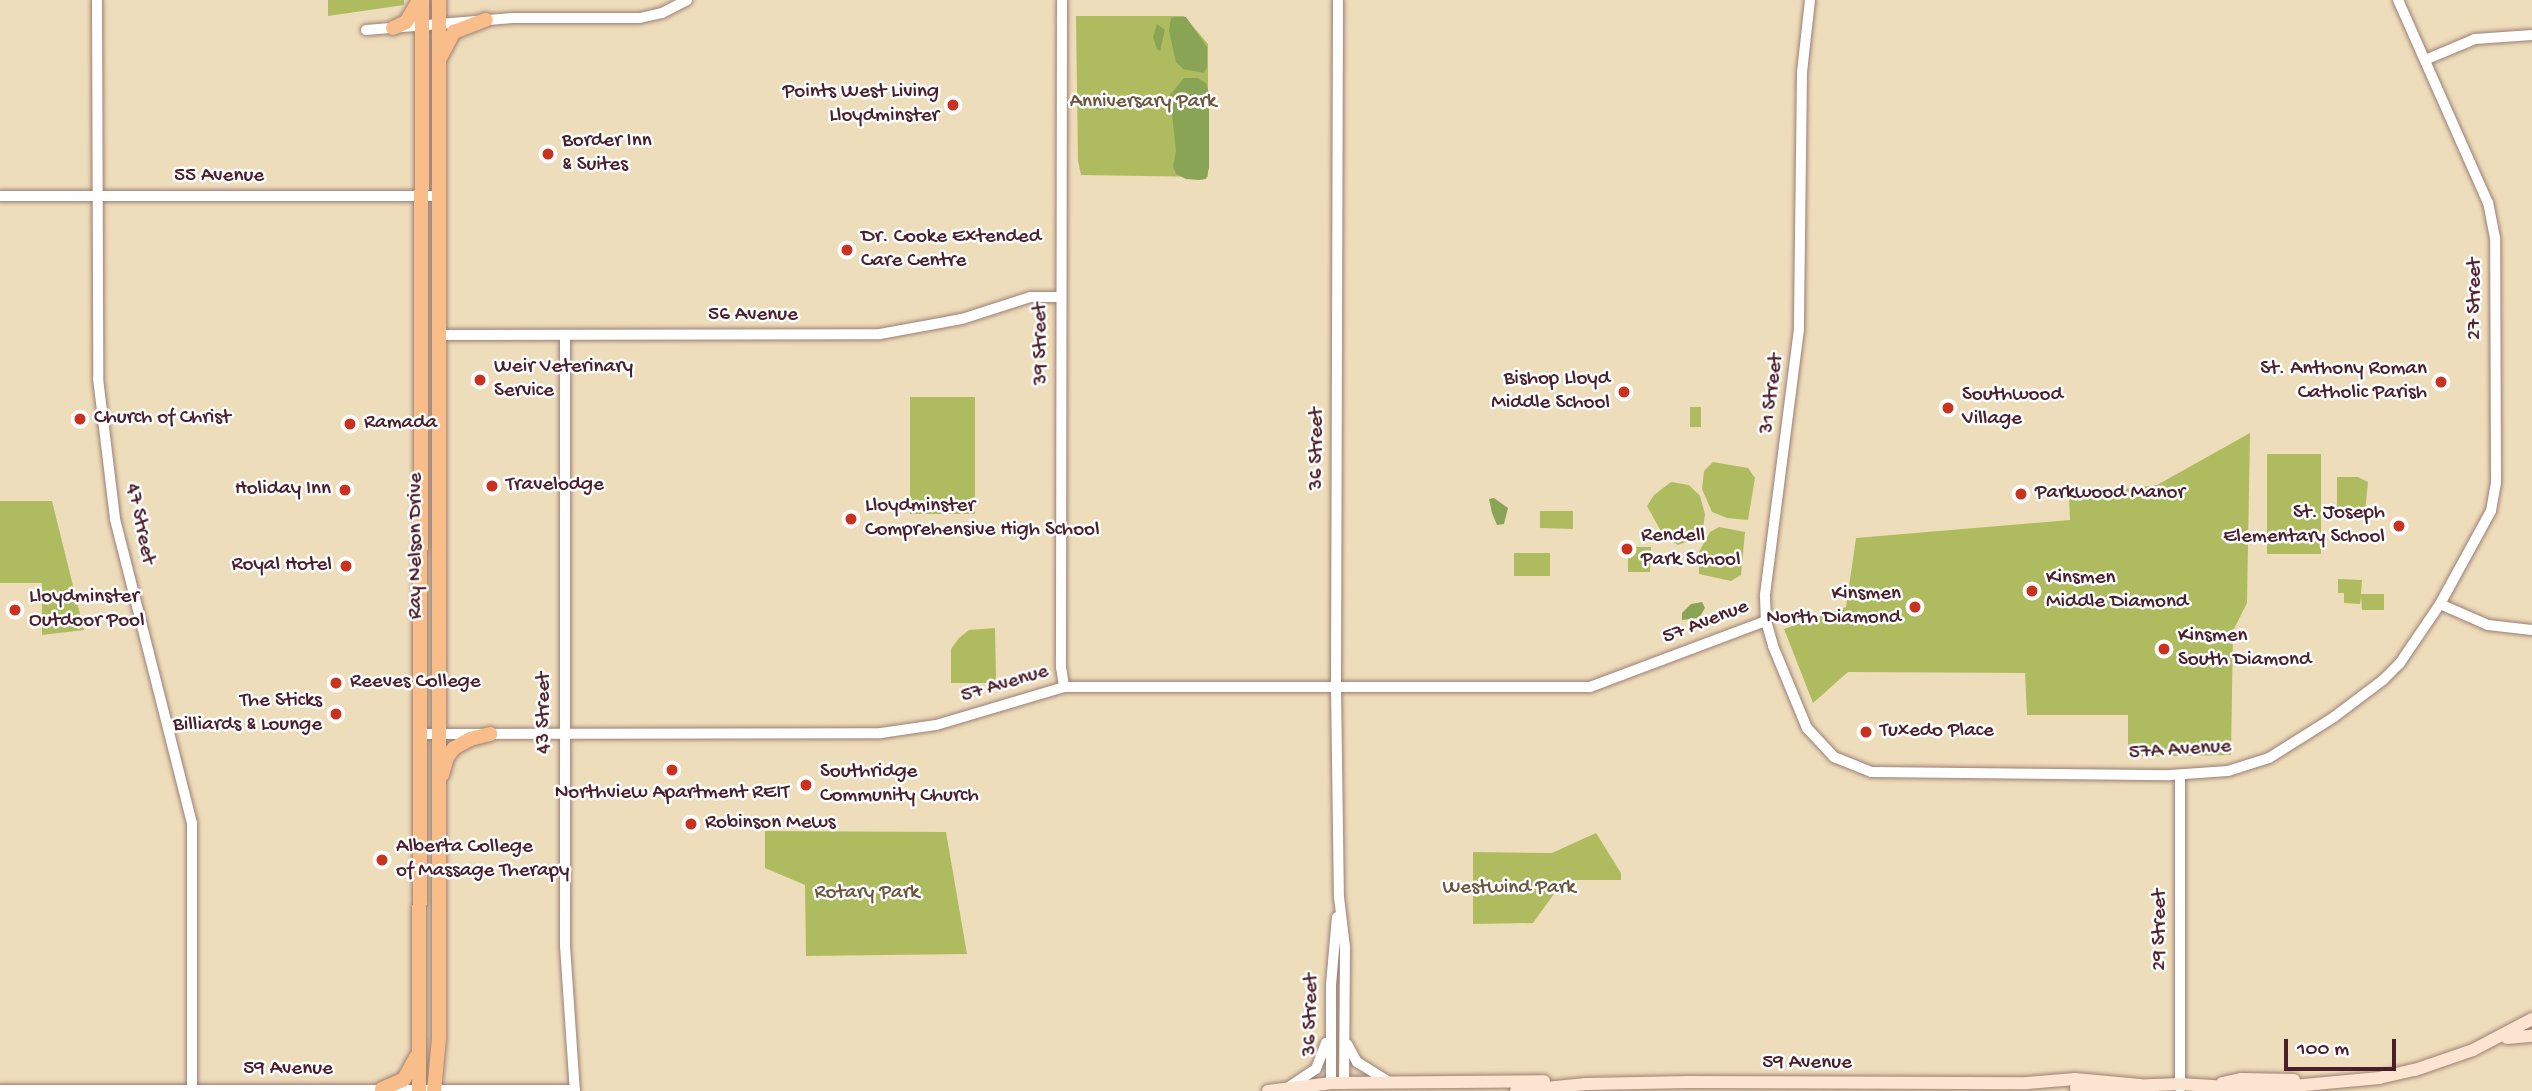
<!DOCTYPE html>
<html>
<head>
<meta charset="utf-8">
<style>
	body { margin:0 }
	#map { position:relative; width:2532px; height:1091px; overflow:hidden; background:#edb; font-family:"Gochi Hand",sans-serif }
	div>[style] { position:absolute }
	.green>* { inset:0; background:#aebc5f }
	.forest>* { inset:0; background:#8aa456 }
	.round { border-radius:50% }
	.roads { filter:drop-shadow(0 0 2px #9c7e73) drop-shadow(0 0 2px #9c7e73) }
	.tertiary>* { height:10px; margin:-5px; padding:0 5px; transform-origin:5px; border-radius:5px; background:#fff }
	.secondary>* { height:12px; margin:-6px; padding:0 6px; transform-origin:6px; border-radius:6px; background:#fce5d0 }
	.trunk>* { height:14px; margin:-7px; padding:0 7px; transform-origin:7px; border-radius:7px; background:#f8bd89 }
	.dots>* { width:19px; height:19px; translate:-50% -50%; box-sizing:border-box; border:4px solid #fff; border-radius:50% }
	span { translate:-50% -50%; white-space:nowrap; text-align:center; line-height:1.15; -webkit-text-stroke:5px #fff; paint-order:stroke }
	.poi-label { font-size:21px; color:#4a1f2b }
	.right { translate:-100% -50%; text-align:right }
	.left { translate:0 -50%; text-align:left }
	.park-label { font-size:21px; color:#6d563d }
	.street-label { font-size:21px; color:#4a1f2b }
	.scale { position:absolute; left:2284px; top:1039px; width:112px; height:32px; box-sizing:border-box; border:4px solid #4a1f2b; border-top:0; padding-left:9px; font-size:21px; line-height:24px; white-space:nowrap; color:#4a1f2b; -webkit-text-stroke:5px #fff; paint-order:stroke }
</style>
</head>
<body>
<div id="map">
	<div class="green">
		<div style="clip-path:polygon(328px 0,404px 0,404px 5px,328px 16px)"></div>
		<div style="clip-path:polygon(1076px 16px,1184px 16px,1208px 44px,1208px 177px,1081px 175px,1078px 161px)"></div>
		<div style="clip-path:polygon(910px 397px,975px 397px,975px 514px,910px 514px)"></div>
		<div style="clip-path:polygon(1690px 407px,1701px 407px,1701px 427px,1690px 427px)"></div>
		<div style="clip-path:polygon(2250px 433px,2247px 603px,2233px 631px,2231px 755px,2128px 757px,2128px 715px,2027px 715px,2025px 673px,1848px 672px,1813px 703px,1784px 629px,1846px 607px,1856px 538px,2070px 520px,2069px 496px,2157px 485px)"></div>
		<div style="clip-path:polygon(2267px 454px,2321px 454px,2321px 554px,2267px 554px)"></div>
		<div style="clip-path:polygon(1713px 462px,1748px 468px,1755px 478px,1748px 520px,1727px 518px,1712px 512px,1702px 489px,1704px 471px)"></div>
		<div style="clip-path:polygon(2337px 477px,2358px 477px,2368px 482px,2365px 512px,2337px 512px)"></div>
		<div style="clip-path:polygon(1671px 482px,1689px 485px,1700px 496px,1705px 514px,1702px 536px,1678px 545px,1663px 535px,1647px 506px,1654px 495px)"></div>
		<div style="clip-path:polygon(0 501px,52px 501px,84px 630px,42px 635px,42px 583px,0 583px)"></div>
		<div style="clip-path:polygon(1540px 511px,1573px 511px,1573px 529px,1540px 528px)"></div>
		<div style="clip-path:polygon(1719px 527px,1745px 532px,1741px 575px,1731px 581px,1699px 574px,1699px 552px,1710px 532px)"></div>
		<div style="clip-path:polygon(1628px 547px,1651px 547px,1650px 572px,1628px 572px)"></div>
		<div style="clip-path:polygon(1514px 553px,1550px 553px,1550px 576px,1514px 576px)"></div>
		<div style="clip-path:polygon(2338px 579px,2362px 580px,2361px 594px,2384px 594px,2384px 610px,2362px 610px,2361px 597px,2360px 604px,2344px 603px,2344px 593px,2338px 593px)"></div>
		<div style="clip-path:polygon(995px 628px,996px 678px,992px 683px,951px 683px,951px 649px,959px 638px,969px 630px)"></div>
		<div style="clip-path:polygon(765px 831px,946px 832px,967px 954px,806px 956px,805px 885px,765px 868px)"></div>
		<div style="clip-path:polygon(1596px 833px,1621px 873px,1621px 880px,1564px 880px,1533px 923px,1473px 924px,1473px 852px,1552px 853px)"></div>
	</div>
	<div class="forest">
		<div style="clip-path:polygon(1177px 17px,1186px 17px,1207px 47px,1207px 67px,1204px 73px,1183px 69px,1176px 62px,1169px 31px,1171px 18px)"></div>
		<div style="clip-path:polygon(1157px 24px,1165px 30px,1160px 51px,1157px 49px,1153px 37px)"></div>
		<div style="clip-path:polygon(1184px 78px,1198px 78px,1206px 83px,1209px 93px,1209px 168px,1206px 179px,1199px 180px,1186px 179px,1176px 174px,1173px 166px,1176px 151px,1170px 95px)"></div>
		<div class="round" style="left:1092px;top:94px;width:16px;height:16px"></div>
		<div style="clip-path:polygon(1494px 498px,1508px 508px,1504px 524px,1497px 525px,1492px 513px,1489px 499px)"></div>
		<div style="clip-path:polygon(1702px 602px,1705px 608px,1699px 618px,1682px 620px,1682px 613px,1691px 604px)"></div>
	</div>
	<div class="roads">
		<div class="tertiary">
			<div style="left:97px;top:0;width:378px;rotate:89.8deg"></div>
			<div style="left:98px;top:378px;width:142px;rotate:83.1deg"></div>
			<div style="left:115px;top:519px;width:314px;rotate:75.8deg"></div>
			<div style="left:192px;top:823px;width:267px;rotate:90deg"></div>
			<div style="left:1062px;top:0;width:667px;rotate:90.09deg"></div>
			<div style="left:1061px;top:667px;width:20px;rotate:81deg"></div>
			<div style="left:1338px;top:0;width:688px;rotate:90.17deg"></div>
			<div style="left:1336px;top:688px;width:209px;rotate:89.2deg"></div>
			<div style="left:1339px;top:897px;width:50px;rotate:83.2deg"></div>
			<div style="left:1345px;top:947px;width:137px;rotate:90.4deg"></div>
			<div style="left:1810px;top:0;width:72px;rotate:96.3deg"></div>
			<div style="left:1802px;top:72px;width:257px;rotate:90.7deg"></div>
			<div style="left:1799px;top:329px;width:269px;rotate:97.3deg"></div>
			<div style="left:1765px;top:596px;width:25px;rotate:88deg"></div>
			<div style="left:1766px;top:621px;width:26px;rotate:74deg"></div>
			<div style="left:1773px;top:646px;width:89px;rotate:67.5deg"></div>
			<div style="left:1807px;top:728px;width:40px;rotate:47deg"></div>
			<div style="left:1834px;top:757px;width:40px;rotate:22deg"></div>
			<div style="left:1871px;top:772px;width:299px;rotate:0.6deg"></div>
			<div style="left:2170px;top:775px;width:58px;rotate:-3.9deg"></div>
			<div style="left:2228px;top:771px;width:43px;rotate:-17.6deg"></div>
			<div style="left:2269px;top:758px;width:77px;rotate:-32.2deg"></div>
			<div style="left:2334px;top:717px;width:61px;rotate:-37.1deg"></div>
			<div style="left:2383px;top:680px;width:24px;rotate:-45deg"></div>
			<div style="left:2400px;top:663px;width:71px;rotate:-55.9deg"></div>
			<div style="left:2440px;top:604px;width:106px;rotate:-61.3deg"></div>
			<div style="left:2491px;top:511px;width:29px;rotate:-80deg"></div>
			<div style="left:2496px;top:482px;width:244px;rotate:-90.2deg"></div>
			<div style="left:2495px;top:238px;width:36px;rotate:-101deg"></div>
			<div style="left:2488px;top:203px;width:222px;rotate:-113.9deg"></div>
			<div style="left:366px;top:30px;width:147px;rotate:-4.7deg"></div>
			<div style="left:513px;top:18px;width:127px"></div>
			<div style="left:640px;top:18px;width:23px;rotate:-13deg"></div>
			<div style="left:662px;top:13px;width:28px;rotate:-27deg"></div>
			<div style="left:2425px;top:60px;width:54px;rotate:-22.8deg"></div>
			<div style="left:2475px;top:39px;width:57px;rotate:-4deg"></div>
			<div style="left:0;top:196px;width:439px"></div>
			<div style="left:439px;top:335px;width:441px;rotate:-0.1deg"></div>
			<div style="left:880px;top:334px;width:83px;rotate:-10.4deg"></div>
			<div style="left:962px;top:319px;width:71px;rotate:-17.9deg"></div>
			<div style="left:1030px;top:297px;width:31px"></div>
			<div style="left:565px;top:335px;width:611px;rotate:90deg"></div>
			<div style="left:565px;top:946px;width:145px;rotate:86.1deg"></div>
			<div style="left:2440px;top:604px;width:52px;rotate:23.6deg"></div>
			<div style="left:2488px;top:625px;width:44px;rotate:6.5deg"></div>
			<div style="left:421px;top:734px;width:460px;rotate:-0.1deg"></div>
			<div style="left:881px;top:733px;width:56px;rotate:-8.3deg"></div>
			<div style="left:936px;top:725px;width:134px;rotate:-16.5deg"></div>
			<div style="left:1064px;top:687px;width:526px"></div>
			<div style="left:1590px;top:687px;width:188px;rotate:-20.6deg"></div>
			<div style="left:2180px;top:775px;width:313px;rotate:90deg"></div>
			<div style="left:1347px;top:1044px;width:21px;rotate:61deg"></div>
			<div style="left:1357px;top:1062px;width:36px;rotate:32deg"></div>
			<div style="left:1331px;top:1083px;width:98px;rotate:-90deg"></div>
			<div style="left:1331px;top:985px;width:68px;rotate:-85deg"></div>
			<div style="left:1289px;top:1087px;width:32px;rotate:-34deg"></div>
			<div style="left:1316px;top:1069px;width:28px;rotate:-69deg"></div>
			<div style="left:0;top:1090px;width:575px"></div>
		</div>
		<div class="secondary">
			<div style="left:2507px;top:1038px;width:25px;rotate:-5deg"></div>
			<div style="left:2222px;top:1083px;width:19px;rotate:-12deg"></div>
			<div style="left:2241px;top:1079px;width:53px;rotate:1.1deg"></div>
			<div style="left:2076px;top:1088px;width:104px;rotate:-2.2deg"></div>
			<div style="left:2180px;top:1084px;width:81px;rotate:3.5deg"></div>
			<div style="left:2261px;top:1089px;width:119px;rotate:-5.3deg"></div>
			<div style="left:2379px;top:1078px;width:37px;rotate:-13deg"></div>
			<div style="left:2415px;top:1070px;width:61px;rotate:-19deg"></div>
			<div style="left:2473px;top:1050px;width:67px;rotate:-27.7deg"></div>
			<div style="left:1268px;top:1091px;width:64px;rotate:-7.2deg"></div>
			<div style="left:1331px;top:1083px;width:213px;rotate:-0.5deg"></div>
			<div style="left:1516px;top:1091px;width:70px;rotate:-5.7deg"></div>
			<div style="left:1586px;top:1084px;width:103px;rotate:-1.1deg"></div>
			<div style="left:1689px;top:1082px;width:338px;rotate:0.2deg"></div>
			<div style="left:2027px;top:1083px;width:48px;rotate:-4.8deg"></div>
			<div style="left:2075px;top:1079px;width:65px;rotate:5.3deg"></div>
		</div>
		<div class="trunk">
			<div style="left:393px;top:28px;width:14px;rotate:-25deg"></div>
			<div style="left:406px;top:22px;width:26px;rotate:-59deg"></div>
			<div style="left:440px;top:58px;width:30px;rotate:-62deg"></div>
			<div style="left:454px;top:32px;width:34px;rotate:-21deg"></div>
			<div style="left:442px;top:775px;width:19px;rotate:-74deg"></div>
			<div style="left:447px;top:757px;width:11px;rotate:-52deg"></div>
			<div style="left:454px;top:748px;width:18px;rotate:-29deg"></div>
			<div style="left:470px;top:739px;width:21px;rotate:-14deg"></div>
			<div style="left:382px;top:1089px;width:24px;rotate:-24deg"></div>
			<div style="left:404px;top:1079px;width:25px;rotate:-61deg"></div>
			<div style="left:419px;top:1091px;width:1091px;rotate:-89.84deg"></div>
			<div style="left:434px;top:1091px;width:53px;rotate:-84.6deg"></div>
			<div style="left:439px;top:1038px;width:1038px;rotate:-90deg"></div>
		</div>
	</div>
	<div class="dots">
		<div style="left:953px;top:105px;background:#c8321e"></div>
		<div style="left:548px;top:154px;background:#c8321e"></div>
		<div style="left:847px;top:250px;background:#c8321e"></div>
		<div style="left:480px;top:380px;background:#c8321e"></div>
		<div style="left:2441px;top:382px;background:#c8321e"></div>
		<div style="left:1624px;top:392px;background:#c8321e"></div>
		<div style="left:1948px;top:408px;background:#c8321e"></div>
		<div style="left:80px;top:419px;background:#c8321e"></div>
		<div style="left:350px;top:424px;background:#c8321e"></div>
		<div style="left:492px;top:486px;background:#c8321e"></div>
		<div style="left:345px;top:490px;background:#c8321e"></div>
		<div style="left:2021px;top:494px;background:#c8321e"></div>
		<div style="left:851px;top:519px;background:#c8321e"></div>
		<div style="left:2399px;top:526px;background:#c8321e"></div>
		<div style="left:1627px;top:549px;background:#c8321e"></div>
		<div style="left:346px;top:566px;background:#c8321e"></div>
		<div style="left:2032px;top:591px;background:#c8321e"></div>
		<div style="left:1915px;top:607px;background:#c8321e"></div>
		<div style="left:15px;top:610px;background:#c8321e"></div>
		<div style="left:2164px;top:649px;background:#c8321e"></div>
		<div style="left:336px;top:683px;background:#c8321e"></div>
		<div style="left:336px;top:714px;background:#c8321e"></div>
		<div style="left:1866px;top:732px;background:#c8321e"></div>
		<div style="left:672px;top:770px;background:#c8321e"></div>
		<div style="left:806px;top:785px;background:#c8321e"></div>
		<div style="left:691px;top:824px;background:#c8321e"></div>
		<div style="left:382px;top:860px;background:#c8321e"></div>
	</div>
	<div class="poi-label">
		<span class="right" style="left:939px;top:105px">Points West Living<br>Lloydminster</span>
		<span class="left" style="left:562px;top:154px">Border Inn<br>&amp; Suites</span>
		<span class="left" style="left:861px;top:250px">Dr. Cooke Extended<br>Care Centre</span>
		<span class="left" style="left:494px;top:380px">Weir Veterinary<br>Service</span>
		<span class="right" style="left:2427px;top:382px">St. Anthony Roman<br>Catholic Parish</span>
		<span class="right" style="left:1610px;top:392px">Bishop Lloyd<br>Middle School</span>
		<span class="left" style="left:1962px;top:408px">Southwood<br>Village</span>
		<span class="left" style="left:94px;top:419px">Church of Christ</span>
		<span class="left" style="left:364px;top:424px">Ramada</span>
		<span class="left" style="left:506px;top:486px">Travelodge</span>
		<span class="right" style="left:331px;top:490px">Holiday Inn</span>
		<span class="left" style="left:2035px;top:494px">Parkwood Manor</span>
		<span class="left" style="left:865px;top:519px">Lloydminster<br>Comprehensive High School</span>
		<span class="right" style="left:2385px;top:526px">St. Joseph<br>Elementary School</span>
		<span class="left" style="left:1641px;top:549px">Rendell<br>Park School</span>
		<span class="right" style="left:332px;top:566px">Royal Hotel</span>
		<span class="left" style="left:2046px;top:591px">Kinsmen<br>Middle Diamond</span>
		<span class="right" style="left:1901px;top:607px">Kinsmen<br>North Diamond</span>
		<span class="left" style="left:29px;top:610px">Lloydminster<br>Outdoor Pool</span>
		<span class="left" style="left:2178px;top:649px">Kinsmen<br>South Diamond</span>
		<span class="left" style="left:350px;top:683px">Reeves College</span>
		<span class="right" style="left:322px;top:714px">The Sticks<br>Billiards &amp; Lounge</span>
		<span class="left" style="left:1880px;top:732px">Tuxedo Place</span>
		<span class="left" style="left:820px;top:785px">Southridge<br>Community Church</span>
		<span style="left:672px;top:794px">Northview Apartment REIT</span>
		<span class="left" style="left:705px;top:824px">Robinson Mews</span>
		<span class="left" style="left:396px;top:860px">Alberta College<br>of Massage Therapy</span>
	</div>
	<div class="park-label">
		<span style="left:1143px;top:103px">Anniversary Park</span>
		<span style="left:1509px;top:889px">Westwind Park</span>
		<span style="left:867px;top:894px">Rotary Park</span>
	</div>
	<div class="street-label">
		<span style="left:219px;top:177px">55 Avenue</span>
		<span style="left:2476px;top:299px;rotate:-90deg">27 Street</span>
		<span style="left:753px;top:316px">56 Avenue</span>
		<span style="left:1042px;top:344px;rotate:-91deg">39 Street</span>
		<span style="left:1773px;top:394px;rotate:-83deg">31 Street</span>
		<span style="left:1318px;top:449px;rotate:-90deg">36 Street</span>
		<span style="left:139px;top:524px;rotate:78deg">47 Street</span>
		<span style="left:417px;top:546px;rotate:-90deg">Ray Nelson Drive</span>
		<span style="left:1706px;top:623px;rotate:-21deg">57 Avenue</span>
		<span style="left:1005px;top:685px;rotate:-17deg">57 Avenue</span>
		<span style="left:545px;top:713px;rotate:-90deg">43 Street</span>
		<span style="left:2180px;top:751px;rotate:-4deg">57A Avenue</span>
		<span style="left:2161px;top:930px;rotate:-90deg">29 Street</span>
		<span style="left:1312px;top:1015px;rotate:-89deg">36 Street</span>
		<span style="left:1807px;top:1064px">59 Avenue</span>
		<span style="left:288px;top:1070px">59 Avenue</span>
	</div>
	<div class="scale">100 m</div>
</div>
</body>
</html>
